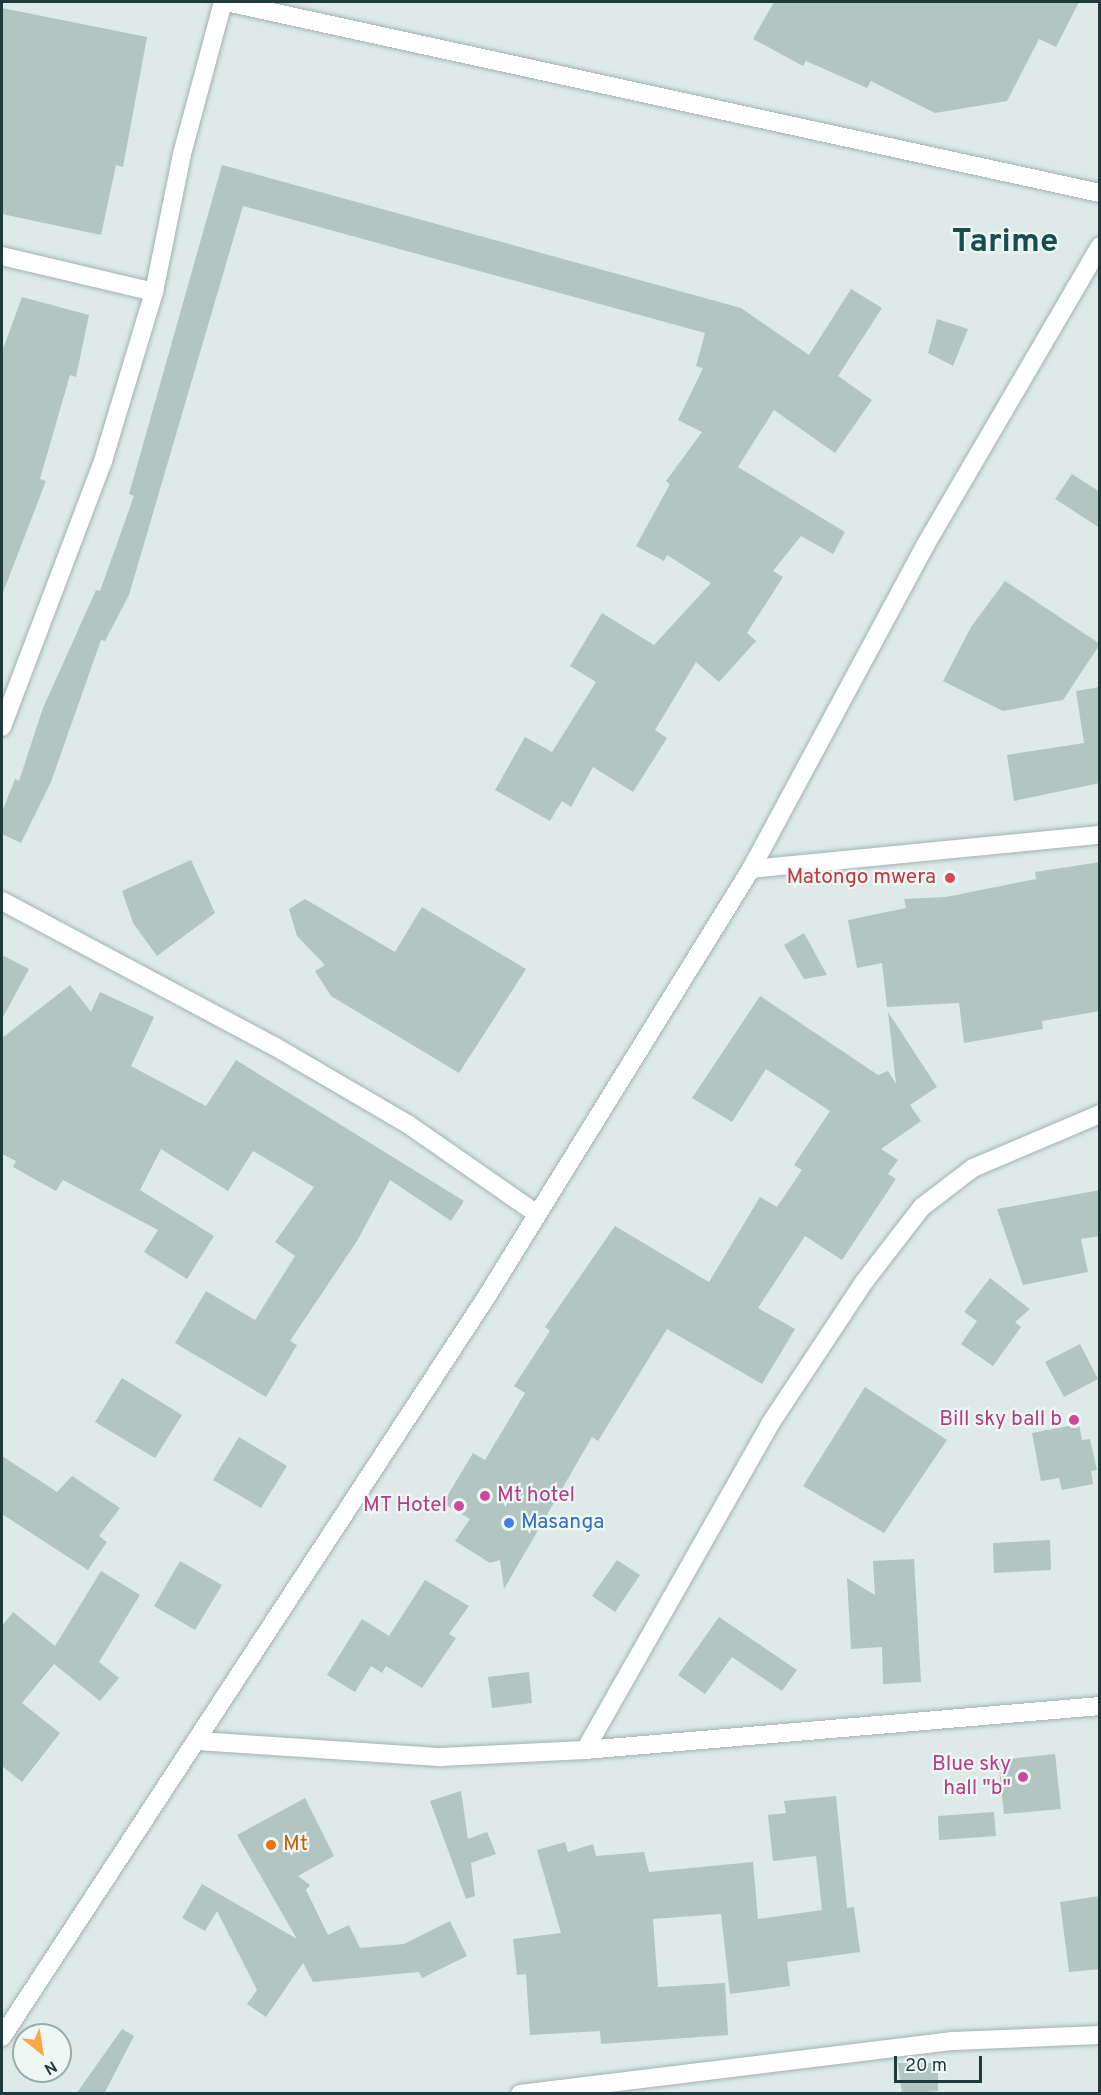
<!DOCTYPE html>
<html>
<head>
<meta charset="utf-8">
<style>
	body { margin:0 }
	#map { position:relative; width:1101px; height:2095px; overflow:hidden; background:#ddeae8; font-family:Overpass,sans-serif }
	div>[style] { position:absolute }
	.building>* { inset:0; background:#b2c5c1 }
	.roads { filter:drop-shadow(0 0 2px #a0b2b0) drop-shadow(0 0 2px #a0b2b0) }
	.street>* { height:18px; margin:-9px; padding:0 9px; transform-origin:9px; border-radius:9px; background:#fff }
	.secondary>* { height:18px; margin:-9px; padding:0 9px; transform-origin:9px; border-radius:9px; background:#fff }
	.dots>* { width:16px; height:16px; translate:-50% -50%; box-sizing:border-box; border:3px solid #edf7f4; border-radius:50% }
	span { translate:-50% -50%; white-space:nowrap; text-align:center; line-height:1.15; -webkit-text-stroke:4.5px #edf7f4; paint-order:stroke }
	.health-label { font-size:21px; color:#be3a42 }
	.right { translate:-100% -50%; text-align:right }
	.hotel-label { font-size:21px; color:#b23c85 }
	.left { translate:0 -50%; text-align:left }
	.shop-label { font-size:21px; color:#366cbe }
	.food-label { font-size:21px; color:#c56008 }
	.town-label { font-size:33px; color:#194c4d; font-weight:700 }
	.frame { position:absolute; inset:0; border:3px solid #1e3a3a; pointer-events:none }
	.north { position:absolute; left:12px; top:2023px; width:60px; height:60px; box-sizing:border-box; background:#edf7f4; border:2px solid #9aabaa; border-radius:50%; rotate:150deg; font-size:16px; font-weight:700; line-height:24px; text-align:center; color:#1e3a3a }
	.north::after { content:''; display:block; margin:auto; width:21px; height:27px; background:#fba549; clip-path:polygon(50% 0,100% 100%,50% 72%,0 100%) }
	.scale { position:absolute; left:894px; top:2056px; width:88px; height:27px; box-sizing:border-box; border:3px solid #1e3a3a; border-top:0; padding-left:8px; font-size:18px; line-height:21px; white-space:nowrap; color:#1e3a3a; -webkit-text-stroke:4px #edf7f4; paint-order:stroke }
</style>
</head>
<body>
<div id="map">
	<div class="building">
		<div style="clip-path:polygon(774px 2px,1079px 2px,1056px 47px,1039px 39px,1007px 101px,935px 113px,871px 81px,867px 88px,806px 61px,803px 66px,753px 39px)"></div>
		<div style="clip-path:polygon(2px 8px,147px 37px,123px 167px,116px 165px,101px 235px,2px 214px)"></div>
		<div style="clip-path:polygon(222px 165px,741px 308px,809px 355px,851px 289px,882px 308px,838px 376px,872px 400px,835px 453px,774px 410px,738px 467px,845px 532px,833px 554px,801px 536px,773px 571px,783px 577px,747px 633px,756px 641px,719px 682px,696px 662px,655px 730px,667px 738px,633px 792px,593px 767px,571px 807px,562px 801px,550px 821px,495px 790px,525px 737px,552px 752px,596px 682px,570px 666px,602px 613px,654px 645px,711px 583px,667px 555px,664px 561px,636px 546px,670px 484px,666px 481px,702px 432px,678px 420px,703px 368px,696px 366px,705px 333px,243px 206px,129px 595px,105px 641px,101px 640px,51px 782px,21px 843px,2px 834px,2px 812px,15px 779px,19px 781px,43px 708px,96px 590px,100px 591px,134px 496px,129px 494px)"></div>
		<div style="clip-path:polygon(22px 297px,89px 315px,76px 377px,70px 375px,40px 479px,46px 481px,2px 595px,2px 352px)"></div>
		<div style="clip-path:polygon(937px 319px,968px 329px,953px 366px,928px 353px)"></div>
		<div style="clip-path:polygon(1072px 474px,1100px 492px,1100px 528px,1055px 499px)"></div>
		<div style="clip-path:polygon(1005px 581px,1100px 644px,1063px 700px,1003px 711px,943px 681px,971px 627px)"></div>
		<div style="clip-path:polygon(1100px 687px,1100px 783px,1014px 801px,1007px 755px,1084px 743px,1076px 691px)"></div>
		<div style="clip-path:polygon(191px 860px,215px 913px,157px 956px,133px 923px,122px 891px)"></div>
		<div style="clip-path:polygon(1100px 862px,1100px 1011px,1042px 1021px,1043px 1029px,964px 1043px,959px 1003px,887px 1007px,882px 963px,857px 968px,848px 920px,906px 908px,904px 899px,946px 897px,1036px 879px,1035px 872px)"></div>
		<div style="clip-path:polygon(305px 899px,395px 952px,422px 907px,526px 969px,459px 1073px,331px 996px,315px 971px,325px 965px,297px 936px,289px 909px)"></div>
		<div style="clip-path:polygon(804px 933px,827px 975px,804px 979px,784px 945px)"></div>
		<div style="clip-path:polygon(2px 955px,29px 969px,2px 1019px)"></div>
		<div style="clip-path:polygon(70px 985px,91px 1012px,100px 992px,154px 1017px,131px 1066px,206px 1106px,236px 1060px,464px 1201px,451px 1221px,390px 1180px,357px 1241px,290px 1341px,297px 1345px,266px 1397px,175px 1343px,206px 1291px,255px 1320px,295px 1256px,275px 1242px,314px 1187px,253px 1151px,228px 1191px,161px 1149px,140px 1190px,214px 1236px,187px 1279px,144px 1252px,158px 1230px,63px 1180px,56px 1191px,13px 1167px,16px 1161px,2px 1154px,2px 1038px)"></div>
		<div style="clip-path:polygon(760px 996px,878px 1075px,888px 1071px,896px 1084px,888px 1012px,937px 1087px,910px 1105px,921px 1121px,881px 1149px,898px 1160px,888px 1174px,896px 1179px,842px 1260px,805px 1236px,758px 1308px,795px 1329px,762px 1384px,667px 1329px,598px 1441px,592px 1437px,504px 1589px,500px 1560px,490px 1563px,455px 1541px,470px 1519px,443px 1503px,473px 1453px,485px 1460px,525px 1393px,514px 1386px,550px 1331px,545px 1327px,615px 1226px,709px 1282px,760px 1197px,777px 1207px,802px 1170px,794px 1165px,830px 1111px,766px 1069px,732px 1122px,692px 1098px)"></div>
		<div style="clip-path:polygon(1100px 1190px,1100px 1236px,1081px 1239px,1088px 1272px,1023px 1285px,997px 1209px)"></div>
		<div style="clip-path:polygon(990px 1278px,1030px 1309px,1015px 1322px,1021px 1327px,993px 1366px,961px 1344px,977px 1321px,964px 1312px)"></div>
		<div style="clip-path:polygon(1080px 1344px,1098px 1379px,1064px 1397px,1045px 1362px)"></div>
		<div style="clip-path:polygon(122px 1378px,182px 1415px,155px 1458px,95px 1422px)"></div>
		<div style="clip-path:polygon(865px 1387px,947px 1440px,884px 1533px,803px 1486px)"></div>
		<div style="clip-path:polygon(1079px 1424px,1082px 1440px,1090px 1439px,1097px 1470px,1091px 1471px,1093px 1484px,1062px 1490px,1059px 1478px,1041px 1481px,1032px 1433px)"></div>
		<div style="clip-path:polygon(239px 1437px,287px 1466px,261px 1508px,213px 1480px)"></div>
		<div style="clip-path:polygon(2px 1456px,57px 1492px,72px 1476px,120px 1508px,99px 1536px,107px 1542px,88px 1570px,2px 1514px)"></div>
		<div style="clip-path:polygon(1050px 1540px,1051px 1570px,994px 1573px,993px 1543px)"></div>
		<div style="clip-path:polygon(914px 1559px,921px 1682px,883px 1684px,882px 1647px,851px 1649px,847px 1578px,875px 1595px,873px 1561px)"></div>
		<div style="clip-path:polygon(617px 1560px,640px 1575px,615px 1612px,592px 1596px)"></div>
		<div style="clip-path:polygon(180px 1561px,222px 1585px,195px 1630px,154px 1606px)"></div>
		<div style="clip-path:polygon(101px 1571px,140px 1595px,99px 1662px,119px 1678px,100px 1701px,54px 1664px,22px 1703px,60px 1733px,22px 1782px,2px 1766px,2px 1626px,13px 1612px,55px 1646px)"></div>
		<div style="clip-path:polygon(425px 1580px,469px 1606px,449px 1634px,456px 1638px,422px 1688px,386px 1666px,382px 1673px,371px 1666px,355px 1692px,327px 1675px,362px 1619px,389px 1636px)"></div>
		<div style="clip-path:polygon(719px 1617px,797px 1670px,782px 1691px,732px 1657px,705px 1694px,678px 1675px)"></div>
		<div style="clip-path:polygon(529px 1672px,532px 1703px,492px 1708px,488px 1677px)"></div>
		<div style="clip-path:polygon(1055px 1754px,1061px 1809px,1004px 1814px,998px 1760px)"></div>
		<div style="clip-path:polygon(461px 1791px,468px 1839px,487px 1832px,496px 1854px,471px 1863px,475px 1896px,466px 1899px,430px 1801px)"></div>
		<div style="clip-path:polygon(836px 1796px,847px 1908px,854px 1907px,860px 1952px,787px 1962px,790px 1986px,730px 1994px,721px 1914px,653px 1919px,658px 1987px,725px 1983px,728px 2035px,601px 2044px,600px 2031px,530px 2035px,526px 1974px,517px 1975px,513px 1939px,561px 1933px,537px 1850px,565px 1842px,568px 1852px,593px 1844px,596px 1856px,644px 1852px,649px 1872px,753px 1862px,758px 1919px,822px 1910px,816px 1856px,773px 1861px,768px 1815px,786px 1813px,784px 1801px)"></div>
		<div style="clip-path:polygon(305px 1798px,334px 1856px,298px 1876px,310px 1885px,306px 1890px,328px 1935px,349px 1925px,360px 1948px,404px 1944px,450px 1921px,467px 1956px,422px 1978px,419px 1972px,313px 1982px,303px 1963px,266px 2017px,247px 2004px,257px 1990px,217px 1911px,205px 1931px,182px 1918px,202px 1884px,297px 1939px,237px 1835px)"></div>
		<div style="clip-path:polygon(994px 1812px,996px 1836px,939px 1840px,938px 1816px)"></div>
		<div style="clip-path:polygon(1100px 1896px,1100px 1969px,1069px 1972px,1060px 1902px)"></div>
		<div style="clip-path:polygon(122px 2029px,134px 2036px,104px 2094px,76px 2094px)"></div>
		<div style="clip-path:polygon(898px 2063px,938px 2063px,938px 2091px,902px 2094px)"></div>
	</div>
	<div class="roads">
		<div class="street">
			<div style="left:2px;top:256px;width:156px;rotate:13.3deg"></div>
			<div style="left:2px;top:727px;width:285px;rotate:-69.2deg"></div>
			<div style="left:103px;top:461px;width:177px;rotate:-73.2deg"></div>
			<div style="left:154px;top:292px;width:141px;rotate:-78.5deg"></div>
			<div style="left:182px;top:154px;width:157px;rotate:-74.9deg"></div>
			<div style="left:751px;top:869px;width:351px;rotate:-5.6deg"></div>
			<div style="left:2px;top:901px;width:308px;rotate:28.1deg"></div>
			<div style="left:274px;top:1046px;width:156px;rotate:30.3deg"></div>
			<div style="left:409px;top:1125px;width:156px;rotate:34.8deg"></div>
			<div style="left:198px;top:1741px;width:244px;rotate:3.8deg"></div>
			<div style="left:441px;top:1757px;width:144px;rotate:-2.8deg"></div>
			<div style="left:585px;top:1750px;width:517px;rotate:-4.88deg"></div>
			<div style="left:585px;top:1750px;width:375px;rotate:-60.4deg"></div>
			<div style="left:770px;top:1424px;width:170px;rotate:-56.5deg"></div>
			<div style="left:864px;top:1282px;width:95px;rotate:-52.3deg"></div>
			<div style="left:922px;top:1207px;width:64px;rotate:-37.4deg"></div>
			<div style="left:973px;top:1168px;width:138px;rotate:-23deg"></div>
			<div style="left:520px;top:2094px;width:436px;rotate:-7deg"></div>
			<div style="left:953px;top:2041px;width:147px;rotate:-2.3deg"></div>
		</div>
		<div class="secondary">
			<div style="left:226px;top:2px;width:895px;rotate:12.33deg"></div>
			<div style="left:2px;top:2037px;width:886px;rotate:-56.79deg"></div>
			<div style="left:487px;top:1296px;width:502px;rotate:-58.27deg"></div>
			<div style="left:751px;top:869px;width:369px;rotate:-61.7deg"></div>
			<div style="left:926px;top:544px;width:345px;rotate:-59.7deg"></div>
		</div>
	</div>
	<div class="dots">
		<div style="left:950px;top:878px;background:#e0444e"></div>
		<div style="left:1074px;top:1420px;background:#d1479c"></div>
		<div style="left:485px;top:1496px;background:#d1479c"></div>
		<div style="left:459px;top:1506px;background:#d1479c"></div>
		<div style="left:509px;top:1523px;background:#3f7fe0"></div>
		<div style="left:1023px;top:1777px;background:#d1479c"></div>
		<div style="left:271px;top:1845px;background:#e8710a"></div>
	</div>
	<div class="health-label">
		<span class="right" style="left:936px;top:878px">Matongo mwera</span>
	</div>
	<div class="hotel-label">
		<span class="right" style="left:1062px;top:1420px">Bill sky ball b</span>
		<span class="left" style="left:497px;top:1496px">Mt hotel</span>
		<span class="right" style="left:447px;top:1506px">MT Hotel</span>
		<span class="right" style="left:1011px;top:1777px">Blue sky<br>hall "b"</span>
	</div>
	<div class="shop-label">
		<span class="left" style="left:521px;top:1523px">Masanga</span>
	</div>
	<div class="food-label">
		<span class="left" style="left:283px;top:1845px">Mt</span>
	</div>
	<div class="town-label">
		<span style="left:1005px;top:244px">Tarime</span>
	</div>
	<div class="frame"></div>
	<div class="north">N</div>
	<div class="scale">20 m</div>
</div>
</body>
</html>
